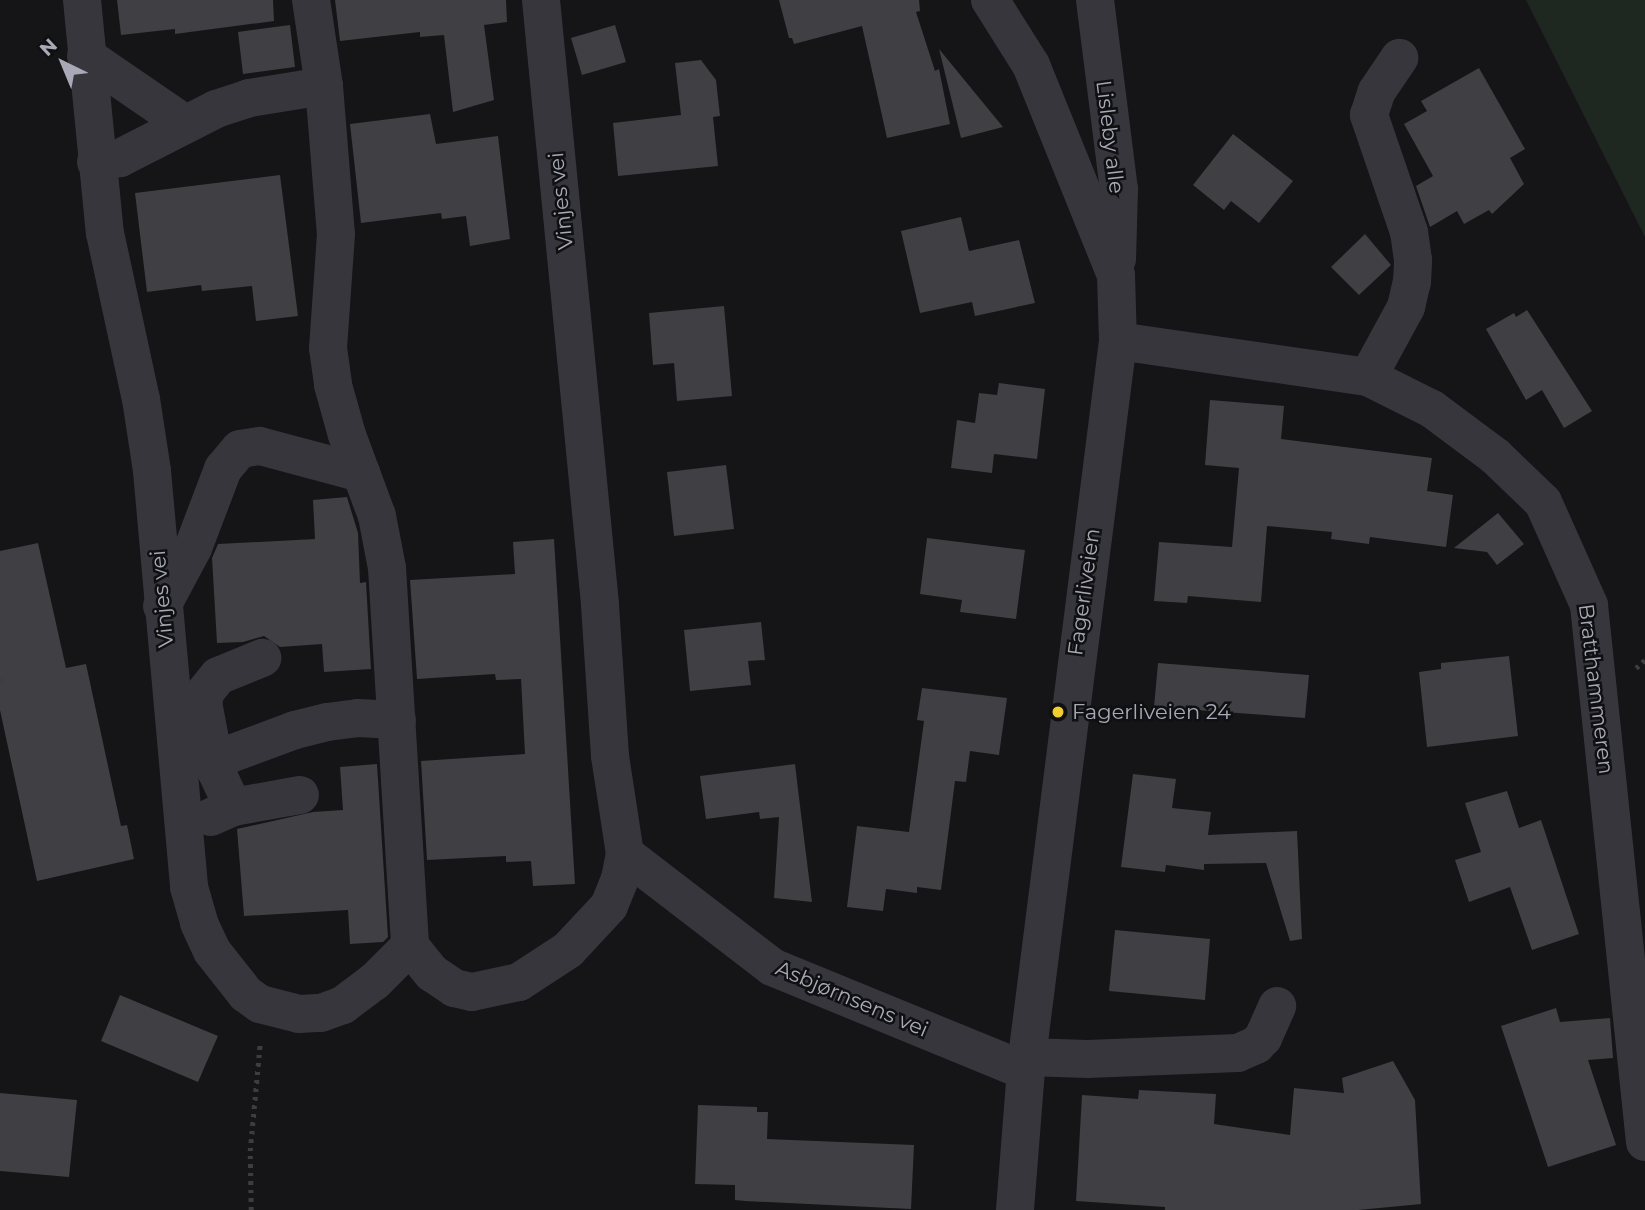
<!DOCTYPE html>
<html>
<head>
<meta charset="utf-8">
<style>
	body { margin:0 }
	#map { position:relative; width:1645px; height:1210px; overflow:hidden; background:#151517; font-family:Montserrat,sans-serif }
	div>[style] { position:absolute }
	.green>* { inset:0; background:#1f2721 }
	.building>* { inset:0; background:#3f3f44 }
	.path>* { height:4.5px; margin-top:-2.25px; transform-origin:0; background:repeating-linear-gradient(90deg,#3c3d43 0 3.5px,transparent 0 8.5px) }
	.minor>* { height:38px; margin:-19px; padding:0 19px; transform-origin:19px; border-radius:19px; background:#36363c }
	.dots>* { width:19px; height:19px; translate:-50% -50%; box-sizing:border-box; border:4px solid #101012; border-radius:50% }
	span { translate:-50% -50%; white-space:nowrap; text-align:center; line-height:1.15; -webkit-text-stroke:5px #101012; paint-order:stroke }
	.street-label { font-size:21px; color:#a7a9b7 }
	.poi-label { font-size:21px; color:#a7a9b7 }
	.left { translate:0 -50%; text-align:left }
	.north { position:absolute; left:28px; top:28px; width:70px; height:70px; -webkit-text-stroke:5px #101012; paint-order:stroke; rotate:317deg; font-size:19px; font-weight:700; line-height:28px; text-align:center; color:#a7a9b7 }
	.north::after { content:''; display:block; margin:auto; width:24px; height:32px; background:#a7a9b7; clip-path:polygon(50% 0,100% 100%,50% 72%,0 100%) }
</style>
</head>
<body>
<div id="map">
	<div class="green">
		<div style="clip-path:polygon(1526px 0,1645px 0,1645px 237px)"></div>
	</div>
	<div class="building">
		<div style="clip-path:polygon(117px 0,273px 0,274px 21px,175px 34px,175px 29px,121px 35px)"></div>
		<div style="clip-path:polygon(335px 0,506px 0,507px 22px,484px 25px,494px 100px,453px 112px,444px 35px,420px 37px,420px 32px,340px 41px)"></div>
		<div style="clip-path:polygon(779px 0,919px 0,920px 11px,916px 12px,935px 71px,939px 69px,950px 124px,887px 138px,862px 26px,794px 44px,792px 38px,789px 38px)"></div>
		<div style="clip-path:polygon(290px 25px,295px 67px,243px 74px,238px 32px)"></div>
		<div style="clip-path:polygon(615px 25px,626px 62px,582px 75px,571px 38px)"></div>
		<div style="clip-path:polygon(939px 49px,1003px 127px,961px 138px)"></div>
		<div style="clip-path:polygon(701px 60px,716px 80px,720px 116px,713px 117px,718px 166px,618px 176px,613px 123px,681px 115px,675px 63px)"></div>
		<div style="clip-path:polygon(1479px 68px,1525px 149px,1510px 158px,1524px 184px,1492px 214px,1489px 210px,1464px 224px,1457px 211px,1430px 227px,1416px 186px,1433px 176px,1404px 124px,1427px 111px,1421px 101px)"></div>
		<div style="clip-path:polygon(430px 114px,436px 144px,498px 136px,510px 239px,470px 246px,466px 216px,442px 219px,441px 213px,361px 223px,350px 124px)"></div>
		<div style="clip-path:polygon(1233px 134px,1293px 181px,1259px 223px,1231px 201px,1224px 210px,1193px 185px)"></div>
		<div style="clip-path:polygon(280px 175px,298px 316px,256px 321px,252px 286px,202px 291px,201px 285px,147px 292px,135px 193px)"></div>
		<div style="clip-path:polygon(961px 217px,969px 251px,1019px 240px,1035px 303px,975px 316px,972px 302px,920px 313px,901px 231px)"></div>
		<div style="clip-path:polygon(1365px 234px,1391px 265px,1359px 295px,1331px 267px)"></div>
		<div style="clip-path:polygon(724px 306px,732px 396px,677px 401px,674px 363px,653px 365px,649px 313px)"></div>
		<div style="clip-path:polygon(1527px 310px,1592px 411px,1564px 428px,1542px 390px,1526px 400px,1486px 329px,1514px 313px,1516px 317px)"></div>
		<div style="clip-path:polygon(999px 383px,1045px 389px,1037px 459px,994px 454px,992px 473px,951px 468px,957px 420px,975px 423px,979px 393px,997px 395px)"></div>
		<div style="clip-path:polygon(1210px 400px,1284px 406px,1281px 439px,1432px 458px,1427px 491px,1453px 495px,1446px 547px,1370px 537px,1369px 544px,1331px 539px,1332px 532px,1267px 526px,1261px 602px,1188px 596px,1187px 603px,1154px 601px,1159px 542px,1232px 547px,1239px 468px,1205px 465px)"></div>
		<div style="clip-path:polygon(726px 465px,734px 529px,674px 536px,667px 472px)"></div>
		<div style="clip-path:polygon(347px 497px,358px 533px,360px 583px,366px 582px,371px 669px,324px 672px,322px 644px,280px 647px,264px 636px,243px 642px,217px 643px,212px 558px,218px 544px,315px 539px,313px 500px)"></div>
		<div style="clip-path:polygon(1498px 513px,1524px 544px,1497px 565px,1487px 552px,1454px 548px)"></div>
		<div style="clip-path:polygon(927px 538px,1025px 550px,1016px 619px,960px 612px,962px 600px,920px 594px)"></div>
		<div style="clip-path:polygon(554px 539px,575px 884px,533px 886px,531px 861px,506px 862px,506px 856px,427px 860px,421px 761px,525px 754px,521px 679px,496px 680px,495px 674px,417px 679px,410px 580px,515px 574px,513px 542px)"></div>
		<div style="clip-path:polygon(38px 543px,66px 668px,86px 664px,121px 826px,127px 825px,134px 859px,37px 881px,0 710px,0 551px)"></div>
		<div style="clip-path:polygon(761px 622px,765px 660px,748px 661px,751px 685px,690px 691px,684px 630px)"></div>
		<div style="clip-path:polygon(1509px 656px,1518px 736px,1427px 747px,1419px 672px,1441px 669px,1441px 663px)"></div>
		<div style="clip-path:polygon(1158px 663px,1309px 675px,1305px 718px,1154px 707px)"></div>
		<div style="clip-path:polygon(922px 688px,1007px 698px,999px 755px,970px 751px,966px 782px,955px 781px,941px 890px,917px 887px,917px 893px,886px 889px,883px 911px,847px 907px,857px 826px,909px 832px,924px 721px,917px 720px)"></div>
		<div style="clip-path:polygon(377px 764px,388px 937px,383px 942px,350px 944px,348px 910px,244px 916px,237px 829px,313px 812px,343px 810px,340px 767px)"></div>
		<div style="clip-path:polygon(795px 764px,801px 814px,812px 902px,774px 898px,779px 817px,760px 819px,759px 812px,706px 819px,700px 776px)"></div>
		<div style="clip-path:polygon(1133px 774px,1176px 779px,1172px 808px,1211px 812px,1208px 835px,1297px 831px,1302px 939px,1290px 941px,1266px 863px,1204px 864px,1204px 870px,1166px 865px,1165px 872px,1121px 867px)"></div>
		<div style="clip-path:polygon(1507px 791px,1519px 828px,1541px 820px,1579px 934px,1532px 950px,1510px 887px,1469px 902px,1455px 860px,1481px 852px,1465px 803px)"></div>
		<div style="clip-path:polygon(1115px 930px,1210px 939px,1205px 1000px,1109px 991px)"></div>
		<div style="clip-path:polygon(120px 995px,218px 1036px,198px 1082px,101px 1041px)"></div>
		<div style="clip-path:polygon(1556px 1008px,1560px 1022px,1610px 1018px,1613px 1058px,1588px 1060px,1616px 1145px,1548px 1167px,1501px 1026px)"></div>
		<div style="clip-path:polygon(1393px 1061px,1415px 1100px,1421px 1204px,1358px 1210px,1165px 1210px,1165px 1207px,1076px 1201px,1082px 1095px,1138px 1099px,1139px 1090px,1216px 1094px,1214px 1124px,1290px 1135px,1294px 1088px,1344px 1093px,1342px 1078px)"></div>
		<div style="clip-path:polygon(0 1093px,77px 1100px,69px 1177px,0 1171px)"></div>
		<div style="clip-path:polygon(698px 1105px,757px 1107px,757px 1112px,768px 1112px,767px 1139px,914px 1145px,911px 1209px,745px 1201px,735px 1200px,735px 1185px,695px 1184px)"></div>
	</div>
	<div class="path">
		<div style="left:1636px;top:668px;width:12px;rotate:-42deg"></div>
		<div style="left:0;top:681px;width:9px;rotate:-13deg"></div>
		<div style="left:251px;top:1210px;width:59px;rotate:-91deg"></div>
		<div style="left:250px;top:1151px;width:108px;rotate:-84.7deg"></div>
	</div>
	<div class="minor">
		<div style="left:82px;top:0;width:234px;rotate:84.4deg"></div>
		<div style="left:105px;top:233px;width:170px;rotate:77.8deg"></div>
		<div style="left:141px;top:399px;width:73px;rotate:81.3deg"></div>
		<div style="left:152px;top:471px;width:418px;rotate:84.9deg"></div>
		<div style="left:189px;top:887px;width:37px;rotate:74deg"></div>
		<div style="left:199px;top:923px;width:31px;rotate:65deg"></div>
		<div style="left:212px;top:951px;width:55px;rotate:51.7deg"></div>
		<div style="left:246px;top:994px;width:17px;rotate:36deg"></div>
		<div style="left:260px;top:1004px;width:40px;rotate:14.4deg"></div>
		<div style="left:299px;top:1014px;width:22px;rotate:-3deg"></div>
		<div style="left:321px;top:1013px;width:23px;rotate:-20deg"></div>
		<div style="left:343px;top:1005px;width:39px;rotate:-37deg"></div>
		<div style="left:374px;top:982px;width:51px;rotate:-45deg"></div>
		<div style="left:311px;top:0;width:87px;rotate:81.4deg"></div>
		<div style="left:324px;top:86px;width:148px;rotate:85.4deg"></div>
		<div style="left:336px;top:234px;width:114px;rotate:94deg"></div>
		<div style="left:328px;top:348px;width:37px;rotate:82deg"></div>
		<div style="left:333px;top:385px;width:52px;rotate:74.4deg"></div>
		<div style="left:347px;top:435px;width:86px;rotate:69.7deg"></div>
		<div style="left:377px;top:516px;width:53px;rotate:79.1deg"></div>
		<div style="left:387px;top:568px;width:379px;rotate:86.5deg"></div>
		<div style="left:410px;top:946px;width:35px;rotate:51deg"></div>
		<div style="left:432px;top:973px;width:27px;rotate:34deg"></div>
		<div style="left:454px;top:988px;width:18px;rotate:13deg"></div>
		<div style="left:472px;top:992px;width:48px;rotate:-12deg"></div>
		<div style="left:519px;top:982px;width:59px;rotate:-33.1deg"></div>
		<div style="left:568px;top:950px;width:60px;rotate:-47deg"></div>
		<div style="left:609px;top:906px;width:29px;rotate:-68deg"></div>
		<div style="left:620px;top:879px;width:25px;rotate:-79deg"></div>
		<div style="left:625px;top:854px;width:99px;rotate:-98.7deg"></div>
		<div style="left:610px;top:756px;width:152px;rotate:-93.8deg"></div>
		<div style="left:600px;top:604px;width:607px;rotate:-95.58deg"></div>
		<div style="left:990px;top:0;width:77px;rotate:57.8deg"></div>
		<div style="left:1031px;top:65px;width:227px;rotate:68deg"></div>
		<div style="left:1116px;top:275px;width:66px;rotate:88.3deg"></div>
		<div style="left:1118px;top:341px;width:722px;rotate:97.24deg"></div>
		<div style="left:1027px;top:1057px;width:153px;rotate:94.5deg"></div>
		<div style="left:1095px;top:0;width:191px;rotate:82.8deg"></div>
		<div style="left:1119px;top:189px;width:70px;rotate:91.6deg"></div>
		<div style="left:86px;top:56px;width:119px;rotate:34.4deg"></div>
		<div style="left:96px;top:162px;width:24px;rotate:-9deg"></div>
		<div style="left:120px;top:158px;width:108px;rotate:-27deg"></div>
		<div style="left:216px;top:109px;width:35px;rotate:-18deg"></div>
		<div style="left:249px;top:98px;width:76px;rotate:-9.1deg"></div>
		<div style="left:1118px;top:341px;width:253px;rotate:8.2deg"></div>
		<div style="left:1368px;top:377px;width:72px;rotate:26.6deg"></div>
		<div style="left:1432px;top:409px;width:79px;rotate:36.7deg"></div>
		<div style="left:1495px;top:456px;width:66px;rotate:43.8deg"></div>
		<div style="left:1543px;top:502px;width:113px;rotate:65.9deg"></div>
		<div style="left:1589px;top:605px;width:540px;rotate:84.05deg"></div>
		<div style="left:1368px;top:377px;width:80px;rotate:-61.5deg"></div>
		<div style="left:1406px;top:307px;width:26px;rotate:-77deg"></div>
		<div style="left:1412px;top:282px;width:22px;rotate:-87deg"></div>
		<div style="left:1413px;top:260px;width:28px;rotate:-98deg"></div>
		<div style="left:1409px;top:232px;width:124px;rotate:-108.9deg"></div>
		<div style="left:1369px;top:115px;width:25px;rotate:-72deg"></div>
		<div style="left:1377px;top:91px;width:40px;rotate:-56deg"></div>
		<div style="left:162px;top:606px;width:66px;rotate:-61.9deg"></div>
		<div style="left:193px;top:548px;width:85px;rotate:-69.2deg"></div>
		<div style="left:223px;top:469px;width:26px;rotate:-50deg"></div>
		<div style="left:240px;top:449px;width:20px;rotate:-9deg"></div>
		<div style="left:260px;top:446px;width:105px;rotate:15deg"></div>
		<div style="left:214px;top:760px;width:86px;rotate:-20.3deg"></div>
		<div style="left:295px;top:730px;width:33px;rotate:-14deg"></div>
		<div style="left:327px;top:722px;width:31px;rotate:-7deg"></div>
		<div style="left:358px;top:718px;width:39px;rotate:3deg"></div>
		<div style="left:233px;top:807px;width:40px;rotate:-115deg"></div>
		<div style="left:216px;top:771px;width:70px;rotate:-100.7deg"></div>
		<div style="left:203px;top:702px;width:11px;rotate:-75deg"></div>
		<div style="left:206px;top:691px;width:19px;rotate:-51deg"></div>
		<div style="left:218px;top:676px;width:48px;rotate:-22.2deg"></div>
		<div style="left:211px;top:817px;width:24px;rotate:-24deg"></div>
		<div style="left:233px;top:807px;width:68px;rotate:-10.2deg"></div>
		<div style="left:625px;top:854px;width:185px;rotate:37.5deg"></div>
		<div style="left:772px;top:967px;width:274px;rotate:22.3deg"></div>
		<div style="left:1027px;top:1057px;width:61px;rotate:1.9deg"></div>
		<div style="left:1088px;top:1059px;width:150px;rotate:-2.3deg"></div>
		<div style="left:1238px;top:1053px;width:20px;rotate:-24deg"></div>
		<div style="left:1256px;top:1045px;width:10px;rotate:-45deg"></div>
		<div style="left:1263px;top:1038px;width:35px;rotate:-66deg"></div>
	</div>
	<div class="dots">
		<div style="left:1058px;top:712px;background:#f1cd32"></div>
	</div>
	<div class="street-label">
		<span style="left:1110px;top:137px;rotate:83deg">Lisleby alle</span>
		<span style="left:561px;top:201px;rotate:-96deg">Vinjes vei</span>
		<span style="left:1084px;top:592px;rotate:-82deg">Fagerliveien</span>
		<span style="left:162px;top:599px;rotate:-95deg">Vinjes vei</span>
		<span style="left:1596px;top:689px;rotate:83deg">Bratthammeren</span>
		<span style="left:852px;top:999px;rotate:23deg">Asbjørnsens vei</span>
	</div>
	<div class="poi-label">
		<span class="left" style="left:1072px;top:712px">Fagerliveien 24</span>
	</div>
	<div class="north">N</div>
</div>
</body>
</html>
